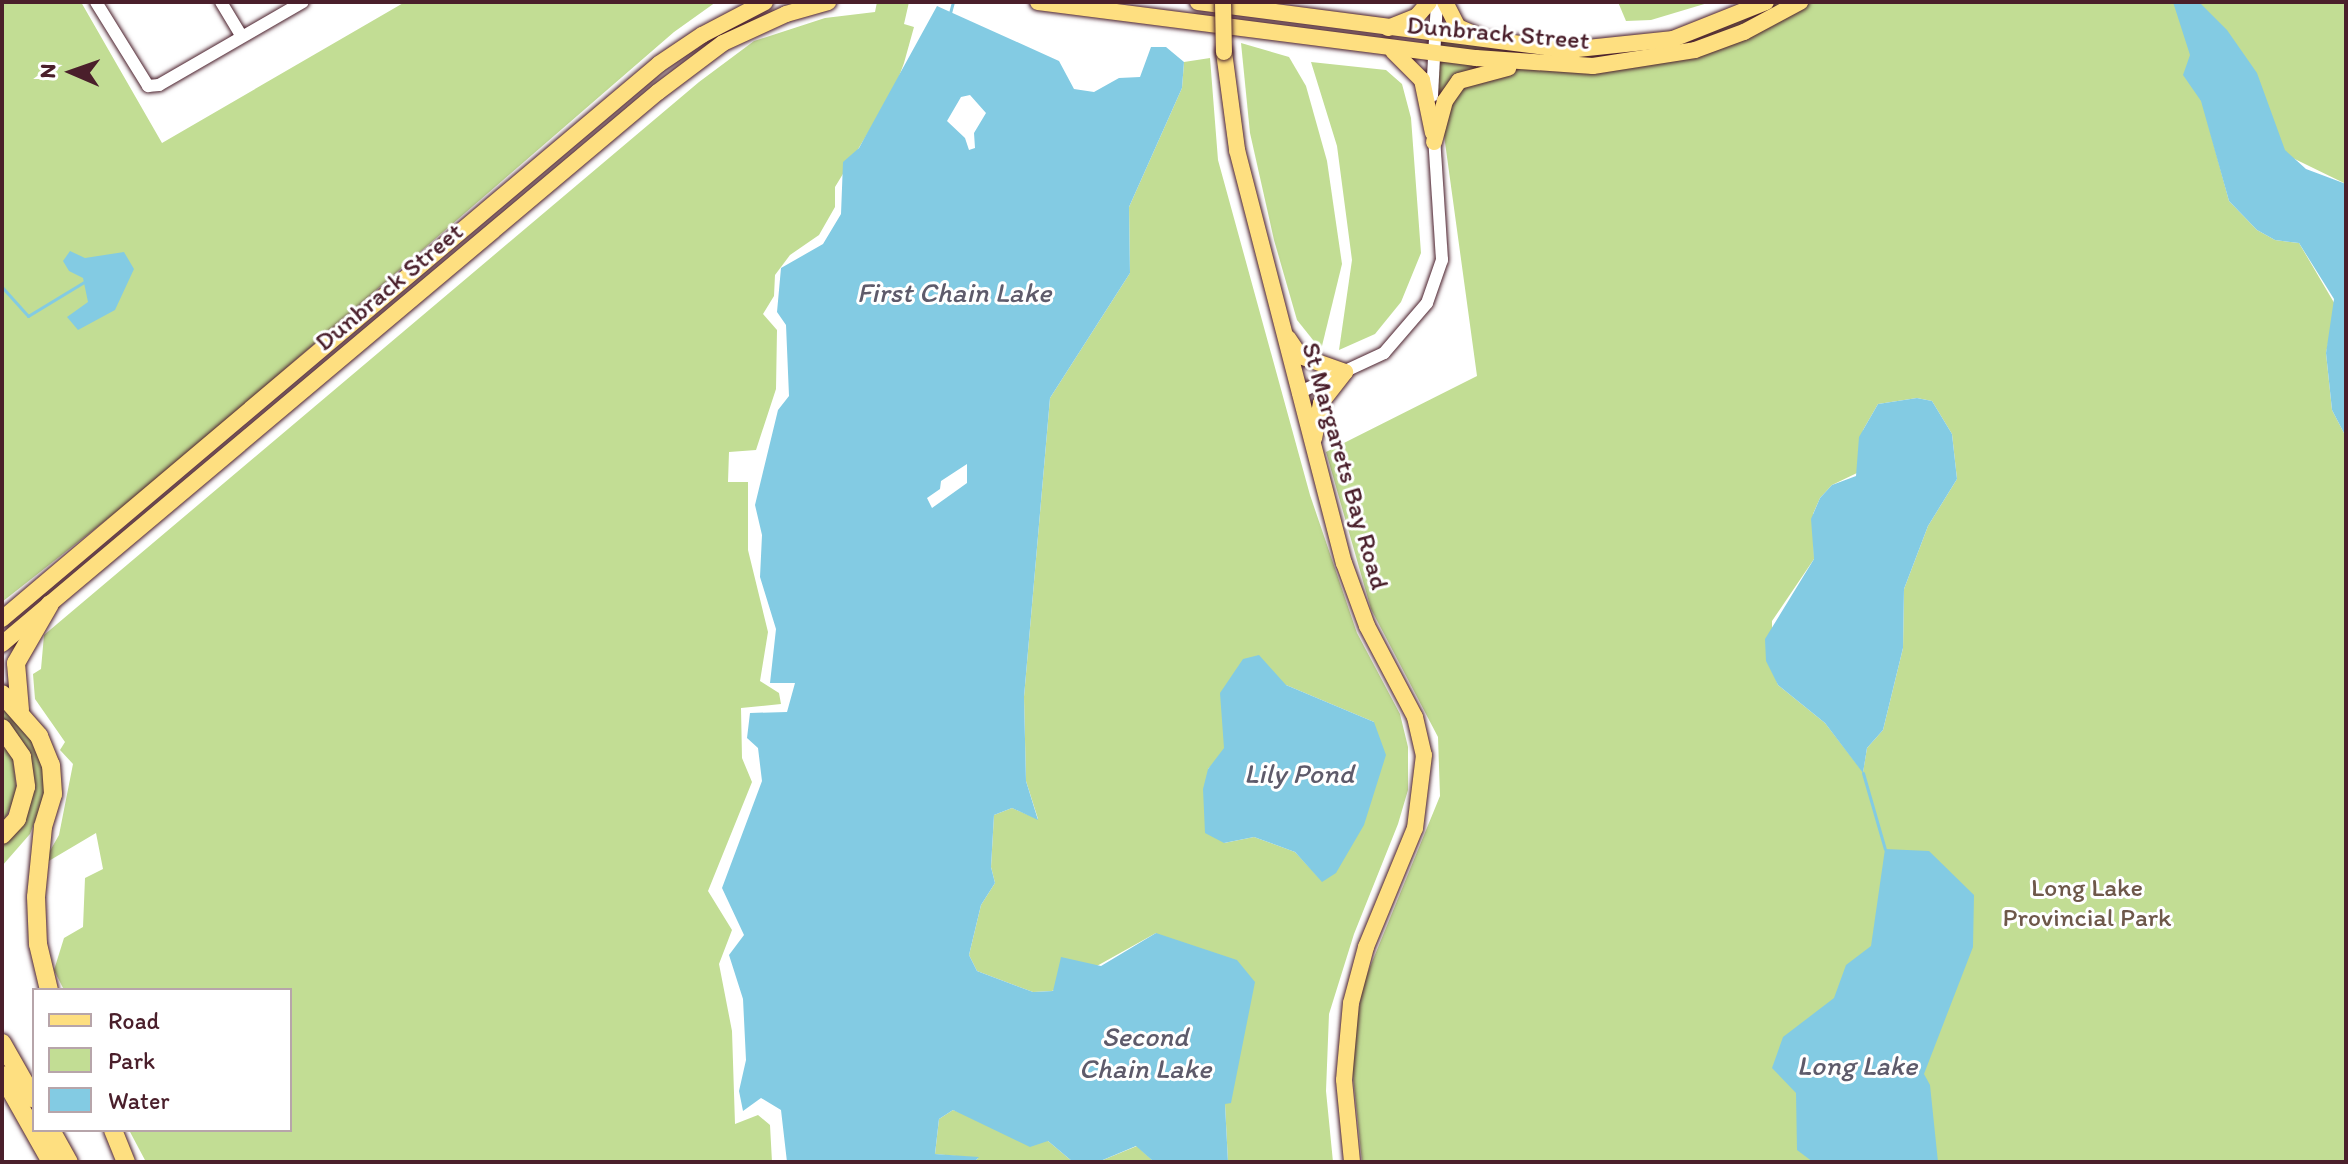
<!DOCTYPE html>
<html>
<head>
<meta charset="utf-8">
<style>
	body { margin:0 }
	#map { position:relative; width:2348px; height:1164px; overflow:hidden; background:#fff; font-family:Itim,sans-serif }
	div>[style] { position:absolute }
	.green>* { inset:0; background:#c2dd94 }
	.water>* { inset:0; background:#83cbe3 }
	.stream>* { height:3px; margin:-1.5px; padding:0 1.5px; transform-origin:1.5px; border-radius:1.5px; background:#83cbe3 }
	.roads { filter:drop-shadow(0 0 2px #4a1f2b) drop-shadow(0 0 2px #4a1f2b) }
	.minor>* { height:12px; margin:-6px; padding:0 6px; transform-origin:6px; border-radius:6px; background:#fff }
	.major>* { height:16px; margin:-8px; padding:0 8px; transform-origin:8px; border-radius:8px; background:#fedf80 }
	.highway>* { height:18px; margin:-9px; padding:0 9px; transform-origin:9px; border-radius:9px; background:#fedf80 }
	.bridges { filter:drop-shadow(0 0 2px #4a1f2b) drop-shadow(0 0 2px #4a1f2b) }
	.major-bridge>* { height:16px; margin:-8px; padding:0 8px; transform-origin:8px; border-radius:8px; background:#fedf80 }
	span { translate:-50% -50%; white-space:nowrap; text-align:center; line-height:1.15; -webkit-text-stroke:6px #fff; paint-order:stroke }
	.street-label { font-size:26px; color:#4a1f2b }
	.park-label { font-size:26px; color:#6e584a }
	.water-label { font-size:28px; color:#5e5b6b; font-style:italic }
	.frame { position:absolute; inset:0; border:4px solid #4a1f2b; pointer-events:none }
	.legend { position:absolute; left:32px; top:988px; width:260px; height:144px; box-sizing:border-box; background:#fff; border:2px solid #b7a5aa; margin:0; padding:10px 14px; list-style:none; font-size:24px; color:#4a1f2b }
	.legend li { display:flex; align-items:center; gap:16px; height:40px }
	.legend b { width:40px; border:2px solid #b7a5aa }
	.north { position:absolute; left:32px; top:32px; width:80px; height:80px; -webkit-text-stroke:6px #fff; paint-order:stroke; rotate:272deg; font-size:22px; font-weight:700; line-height:32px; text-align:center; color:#4a1f2b }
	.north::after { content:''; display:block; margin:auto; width:28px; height:36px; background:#4a1f2b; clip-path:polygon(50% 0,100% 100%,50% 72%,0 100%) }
</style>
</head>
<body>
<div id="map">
	<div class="green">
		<div style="clip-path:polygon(2px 2px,81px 2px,162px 143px,405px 2px,716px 2px,674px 32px,157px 480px,2px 602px)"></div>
		<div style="clip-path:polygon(877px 2px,909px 2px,904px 24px,914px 27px,904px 63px,894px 90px,835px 187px,835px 207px,819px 235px,790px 255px,775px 275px,774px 296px,763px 314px,777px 330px,776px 389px,756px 450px,729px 452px,728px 482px,748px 482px,748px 550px,768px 632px,760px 681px,779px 693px,781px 704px,741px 708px,742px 758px,752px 782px,708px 891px,732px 930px,719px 964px,732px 1031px,735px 1124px,758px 1115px,770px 1125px,772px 1162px,146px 1162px,129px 1130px,290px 1130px,290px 990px,64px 990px,54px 970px,64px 938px,83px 927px,85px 878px,103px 869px,96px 833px,42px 865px,59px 835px,73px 764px,60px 750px,65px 742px,35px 699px,33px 674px,41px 669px,44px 635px,699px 82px,754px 41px,825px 18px,875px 12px)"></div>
		<div style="clip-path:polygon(1618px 2px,1711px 2px,1651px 20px,1626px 21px)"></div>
		<div style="clip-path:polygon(evenodd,1773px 2px,2346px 2px,2346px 184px,2206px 116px,2229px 201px,2257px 230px,2275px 240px,2299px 243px,2336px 306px,2326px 353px,2332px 410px,2346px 437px,2346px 1162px,1362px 1162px,1351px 1057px,1363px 984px,1440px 796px,1438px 737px,1371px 609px,1326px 452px,1477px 376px,1431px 40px,1620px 50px,1773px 2px,1917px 398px,1932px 401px,1952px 434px,1957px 479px,1928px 526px,1904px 589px,1903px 648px,1883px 730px,1867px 748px,1863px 772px,1825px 723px,1778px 685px,1772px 668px,1772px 621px,1814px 559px,1813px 514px,1820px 498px,1832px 485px,1857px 473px,1863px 430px,1878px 404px,1917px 398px)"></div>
		<div style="clip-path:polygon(1241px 43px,1289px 57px,1306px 86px,1327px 161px,1342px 264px,1321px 350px,1297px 320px,1274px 240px,1250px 133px)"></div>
		<div style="clip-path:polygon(evenodd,1210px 58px,1218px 160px,1310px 495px,1357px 633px,1400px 714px,1408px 747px,1408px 790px,1398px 824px,1354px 934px,1329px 1014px,1326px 1091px,1333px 1162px,1228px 1162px,1225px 1104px,1156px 933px,1052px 991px,1033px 992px,977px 971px,969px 955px,981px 905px,995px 883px,991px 867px,994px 815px,1012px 808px,1038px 819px,1026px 781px,1024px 697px,1050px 398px,1130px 273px,1129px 207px,1182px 88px,1184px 62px,1210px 58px,1286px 685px,1374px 722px,1322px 881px,1295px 852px,1254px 837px,1224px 843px,1208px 769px,1286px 685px)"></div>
		<div style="clip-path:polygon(1311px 62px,1386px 70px,1402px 84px,1411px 118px,1421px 253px,1401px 302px,1375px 334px,1339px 350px,1352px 260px,1337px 146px)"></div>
		<div style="clip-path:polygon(2px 705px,29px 734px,45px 770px,46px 792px,30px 834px,2px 866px,2px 846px,21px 823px,32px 799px,2px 723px)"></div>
		<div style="clip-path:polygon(2px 742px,13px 759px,17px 794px,2px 825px)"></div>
		<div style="clip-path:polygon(953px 1110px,1048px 1141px,1073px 1162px,974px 1162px,978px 1158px,935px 1154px,939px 1119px)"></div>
		<div style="clip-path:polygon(1137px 1146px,1154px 1162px,1098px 1162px)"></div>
	</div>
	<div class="water">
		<div style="clip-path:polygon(2173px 2px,2199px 2px,2227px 30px,2257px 73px,2285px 150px,2306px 169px,2346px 184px,2346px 437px,2332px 410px,2326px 353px,2334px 299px,2299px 243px,2275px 240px,2257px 230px,2229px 201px,2201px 101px,2183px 75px,2190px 55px)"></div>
		<div style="clip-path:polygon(evenodd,937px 6px,1059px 61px,1074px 89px,1094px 92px,1119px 78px,1140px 77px,1151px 47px,1166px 47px,1184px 62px,1182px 88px,1129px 207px,1130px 273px,1050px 398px,1024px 697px,1026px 781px,1038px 820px,1012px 808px,994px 815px,991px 867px,995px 883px,981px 905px,969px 955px,977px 971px,1033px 992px,1053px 991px,1061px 957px,1101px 966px,1156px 933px,1237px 960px,1255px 982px,1231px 1103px,1225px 1104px,1228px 1162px,1154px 1162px,1136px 1146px,1098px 1162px,1073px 1162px,1048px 1141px,1030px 1147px,953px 1110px,939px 1119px,935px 1154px,979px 1157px,974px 1162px,787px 1162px,781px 1110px,761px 1098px,743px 1111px,739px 1091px,746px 1060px,743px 999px,729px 955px,744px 935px,722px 888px,762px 781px,758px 748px,747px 738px,750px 713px,787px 712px,795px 683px,770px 683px,776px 629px,760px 577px,762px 535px,755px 505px,778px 410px,789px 396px,786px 325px,777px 312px,781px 268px,823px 244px,841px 214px,843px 162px,859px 148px,937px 6px,970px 95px,986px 113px,974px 133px,975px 148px,969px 150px,965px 138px,947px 121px,961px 97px,970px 95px,937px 6px,967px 464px,967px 483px,932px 508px,927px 498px,940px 489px,941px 481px,967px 464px)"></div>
		<div style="clip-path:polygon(70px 251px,85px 258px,124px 252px,134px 269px,115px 310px,78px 330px,67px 317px,88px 302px,83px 278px,69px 271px,63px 261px)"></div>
		<div style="clip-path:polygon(1917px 398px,1932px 401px,1952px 434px,1957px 479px,1928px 526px,1904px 589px,1903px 648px,1883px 730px,1867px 748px,1863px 773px,1825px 723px,1778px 685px,1766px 661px,1765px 639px,1814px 559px,1811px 519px,1820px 498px,1832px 485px,1856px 476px,1859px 437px,1878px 404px)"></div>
		<div style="clip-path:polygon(1259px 655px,1286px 685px,1374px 722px,1386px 755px,1364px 825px,1336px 873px,1322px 882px,1295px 852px,1254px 837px,1224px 843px,1205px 833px,1203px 789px,1208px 769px,1224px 748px,1220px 693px,1243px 659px)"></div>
		<div style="clip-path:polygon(1885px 849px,1929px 851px,1974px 895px,1973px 947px,1924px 1074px,1930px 1085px,1938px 1162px,1813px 1162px,1797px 1150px,1796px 1093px,1772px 1068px,1783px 1037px,1834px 998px,1846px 965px,1871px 946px)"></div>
	</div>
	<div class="stream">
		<div style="left:950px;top:13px;width:11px;rotate:-75deg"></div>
		<div style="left:2px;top:287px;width:39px;rotate:48deg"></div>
		<div style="left:28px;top:316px;width:66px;rotate:-31.3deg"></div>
		<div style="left:1863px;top:773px;width:79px;rotate:73.9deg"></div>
	</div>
	<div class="roads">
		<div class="minor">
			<div style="left:96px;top:2px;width:99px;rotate:58.2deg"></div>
			<div style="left:148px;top:86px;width:11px;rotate:-5deg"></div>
			<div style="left:159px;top:85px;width:166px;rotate:-30deg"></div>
			<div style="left:221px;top:2px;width:39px;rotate:59deg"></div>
			<div style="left:1432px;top:96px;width:94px;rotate:-87deg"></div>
			<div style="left:1298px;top:393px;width:95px;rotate:-24.9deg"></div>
			<div style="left:1384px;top:353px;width:66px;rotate:-49.3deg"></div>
			<div style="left:1427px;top:303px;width:46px;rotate:-70.8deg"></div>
			<div style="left:1442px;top:260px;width:125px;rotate:-93.7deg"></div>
		</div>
		<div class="major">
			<div style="left:1038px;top:2px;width:442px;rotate:7.3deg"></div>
			<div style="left:1476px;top:58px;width:117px;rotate:3.9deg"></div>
			<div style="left:1593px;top:66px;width:103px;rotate:-8.9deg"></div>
			<div style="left:1695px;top:50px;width:52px;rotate:-20.2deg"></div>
			<div style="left:1744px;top:32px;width:64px;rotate:-28.2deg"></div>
			<div style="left:1198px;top:2px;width:373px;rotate:7.4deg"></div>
			<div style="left:1568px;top:50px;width:106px;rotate:-6deg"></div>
			<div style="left:1673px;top:39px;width:100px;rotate:-21.7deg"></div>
			<div style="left:1445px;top:2px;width:28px;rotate:63deg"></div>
			<div style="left:1458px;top:27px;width:20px;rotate:24deg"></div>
			<div style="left:1388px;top:28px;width:31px;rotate:-22deg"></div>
			<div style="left:1417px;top:16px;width:18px;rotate:-49deg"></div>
			<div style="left:1393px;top:51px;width:41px;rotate:45deg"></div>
			<div style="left:1422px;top:80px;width:54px;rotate:78.3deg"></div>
			<div style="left:1224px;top:52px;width:99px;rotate:82.4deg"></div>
			<div style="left:1237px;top:150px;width:427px;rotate:75.5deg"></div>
			<div style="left:1344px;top:563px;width:67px;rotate:69.9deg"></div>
			<div style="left:1367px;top:626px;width:103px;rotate:62.2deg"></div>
			<div style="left:1415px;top:717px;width:39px;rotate:77deg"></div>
			<div style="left:1424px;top:755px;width:74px;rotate:97deg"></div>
			<div style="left:1415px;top:828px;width:129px;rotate:112.4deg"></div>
			<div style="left:1366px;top:947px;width:58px;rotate:105deg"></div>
			<div style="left:1351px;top:1003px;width:77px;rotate:95.2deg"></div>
			<div style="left:1344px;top:1080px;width:82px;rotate:84.4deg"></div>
			<div style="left:1434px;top:142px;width:42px;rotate:-75deg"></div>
			<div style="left:1445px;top:101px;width:24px;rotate:-55deg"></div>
			<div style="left:1459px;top:81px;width:51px;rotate:-14.9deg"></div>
			<div style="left:1288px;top:338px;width:22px;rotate:56deg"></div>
			<div style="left:1300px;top:356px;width:48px;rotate:19.6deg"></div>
			<div style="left:1345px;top:372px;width:39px;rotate:128deg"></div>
			<div style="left:1321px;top:403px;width:36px;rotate:101deg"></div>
			<div style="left:2px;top:619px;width:860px;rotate:-40.19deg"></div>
			<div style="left:659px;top:64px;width:52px;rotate:-34deg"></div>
			<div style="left:702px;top:35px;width:71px;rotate:-27.6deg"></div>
			<div style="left:2px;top:644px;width:857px;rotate:-40.08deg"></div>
			<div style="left:658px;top:92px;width:81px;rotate:-37deg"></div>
			<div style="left:723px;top:43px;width:69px;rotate:-24.7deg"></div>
			<div style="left:786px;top:14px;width:44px;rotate:-15.9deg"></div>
		</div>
		<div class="highway">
			<div style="left:2px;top:694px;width:56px;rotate:48.6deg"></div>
			<div style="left:39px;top:736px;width:31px;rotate:68deg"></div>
			<div style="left:51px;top:765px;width:29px;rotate:86deg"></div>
			<div style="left:53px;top:794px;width:34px;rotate:107deg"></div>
			<div style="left:43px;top:827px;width:70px;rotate:95.7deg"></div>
			<div style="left:36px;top:897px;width:47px;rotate:87.6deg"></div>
			<div style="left:38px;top:944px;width:47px;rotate:76.6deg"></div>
			<div style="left:20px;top:710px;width:47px;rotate:-94.9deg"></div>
			<div style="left:16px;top:663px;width:68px;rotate:-60deg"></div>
			<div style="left:2px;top:728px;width:35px;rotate:55deg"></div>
			<div style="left:22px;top:757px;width:30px;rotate:82deg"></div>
			<div style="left:26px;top:787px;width:33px;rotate:106deg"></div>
			<div style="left:17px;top:819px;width:22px;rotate:133deg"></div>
			<div style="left:2px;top:1043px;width:64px;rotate:60.3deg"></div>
			<div style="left:2px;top:1075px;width:100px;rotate:60.6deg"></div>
			<div style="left:51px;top:1130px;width:37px;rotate:61deg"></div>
			<div style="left:113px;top:1130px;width:35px;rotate:68deg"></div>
		</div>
	</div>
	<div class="bridges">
		<div class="major-bridge">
			<div style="left:1223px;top:2px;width:50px;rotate:88.9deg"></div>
		</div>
	</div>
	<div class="street-label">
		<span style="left:1498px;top:33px;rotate:5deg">Dunbrack Street</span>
		<span style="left:389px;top:287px;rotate:-40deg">Dunbrack Street</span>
		<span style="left:1345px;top:466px;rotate:74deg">St Margarets Bay Road</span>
	</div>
	<div class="park-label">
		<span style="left:2087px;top:903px">Long Lake<br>Provincial Park</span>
	</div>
	<div class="water-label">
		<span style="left:954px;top:292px">First Chain Lake</span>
		<span style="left:1299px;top:773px">Lily Pond</span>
		<span style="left:1145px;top:1052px">Second<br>Chain Lake</span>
		<span style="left:1857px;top:1065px">Long Lake</span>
	</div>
	<div class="frame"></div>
	<ul class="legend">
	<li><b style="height:10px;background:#fedf80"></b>Road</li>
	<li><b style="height:22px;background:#c2dd94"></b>Park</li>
	<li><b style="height:22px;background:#83cbe3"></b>Water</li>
	</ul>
	<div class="north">N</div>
</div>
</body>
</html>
